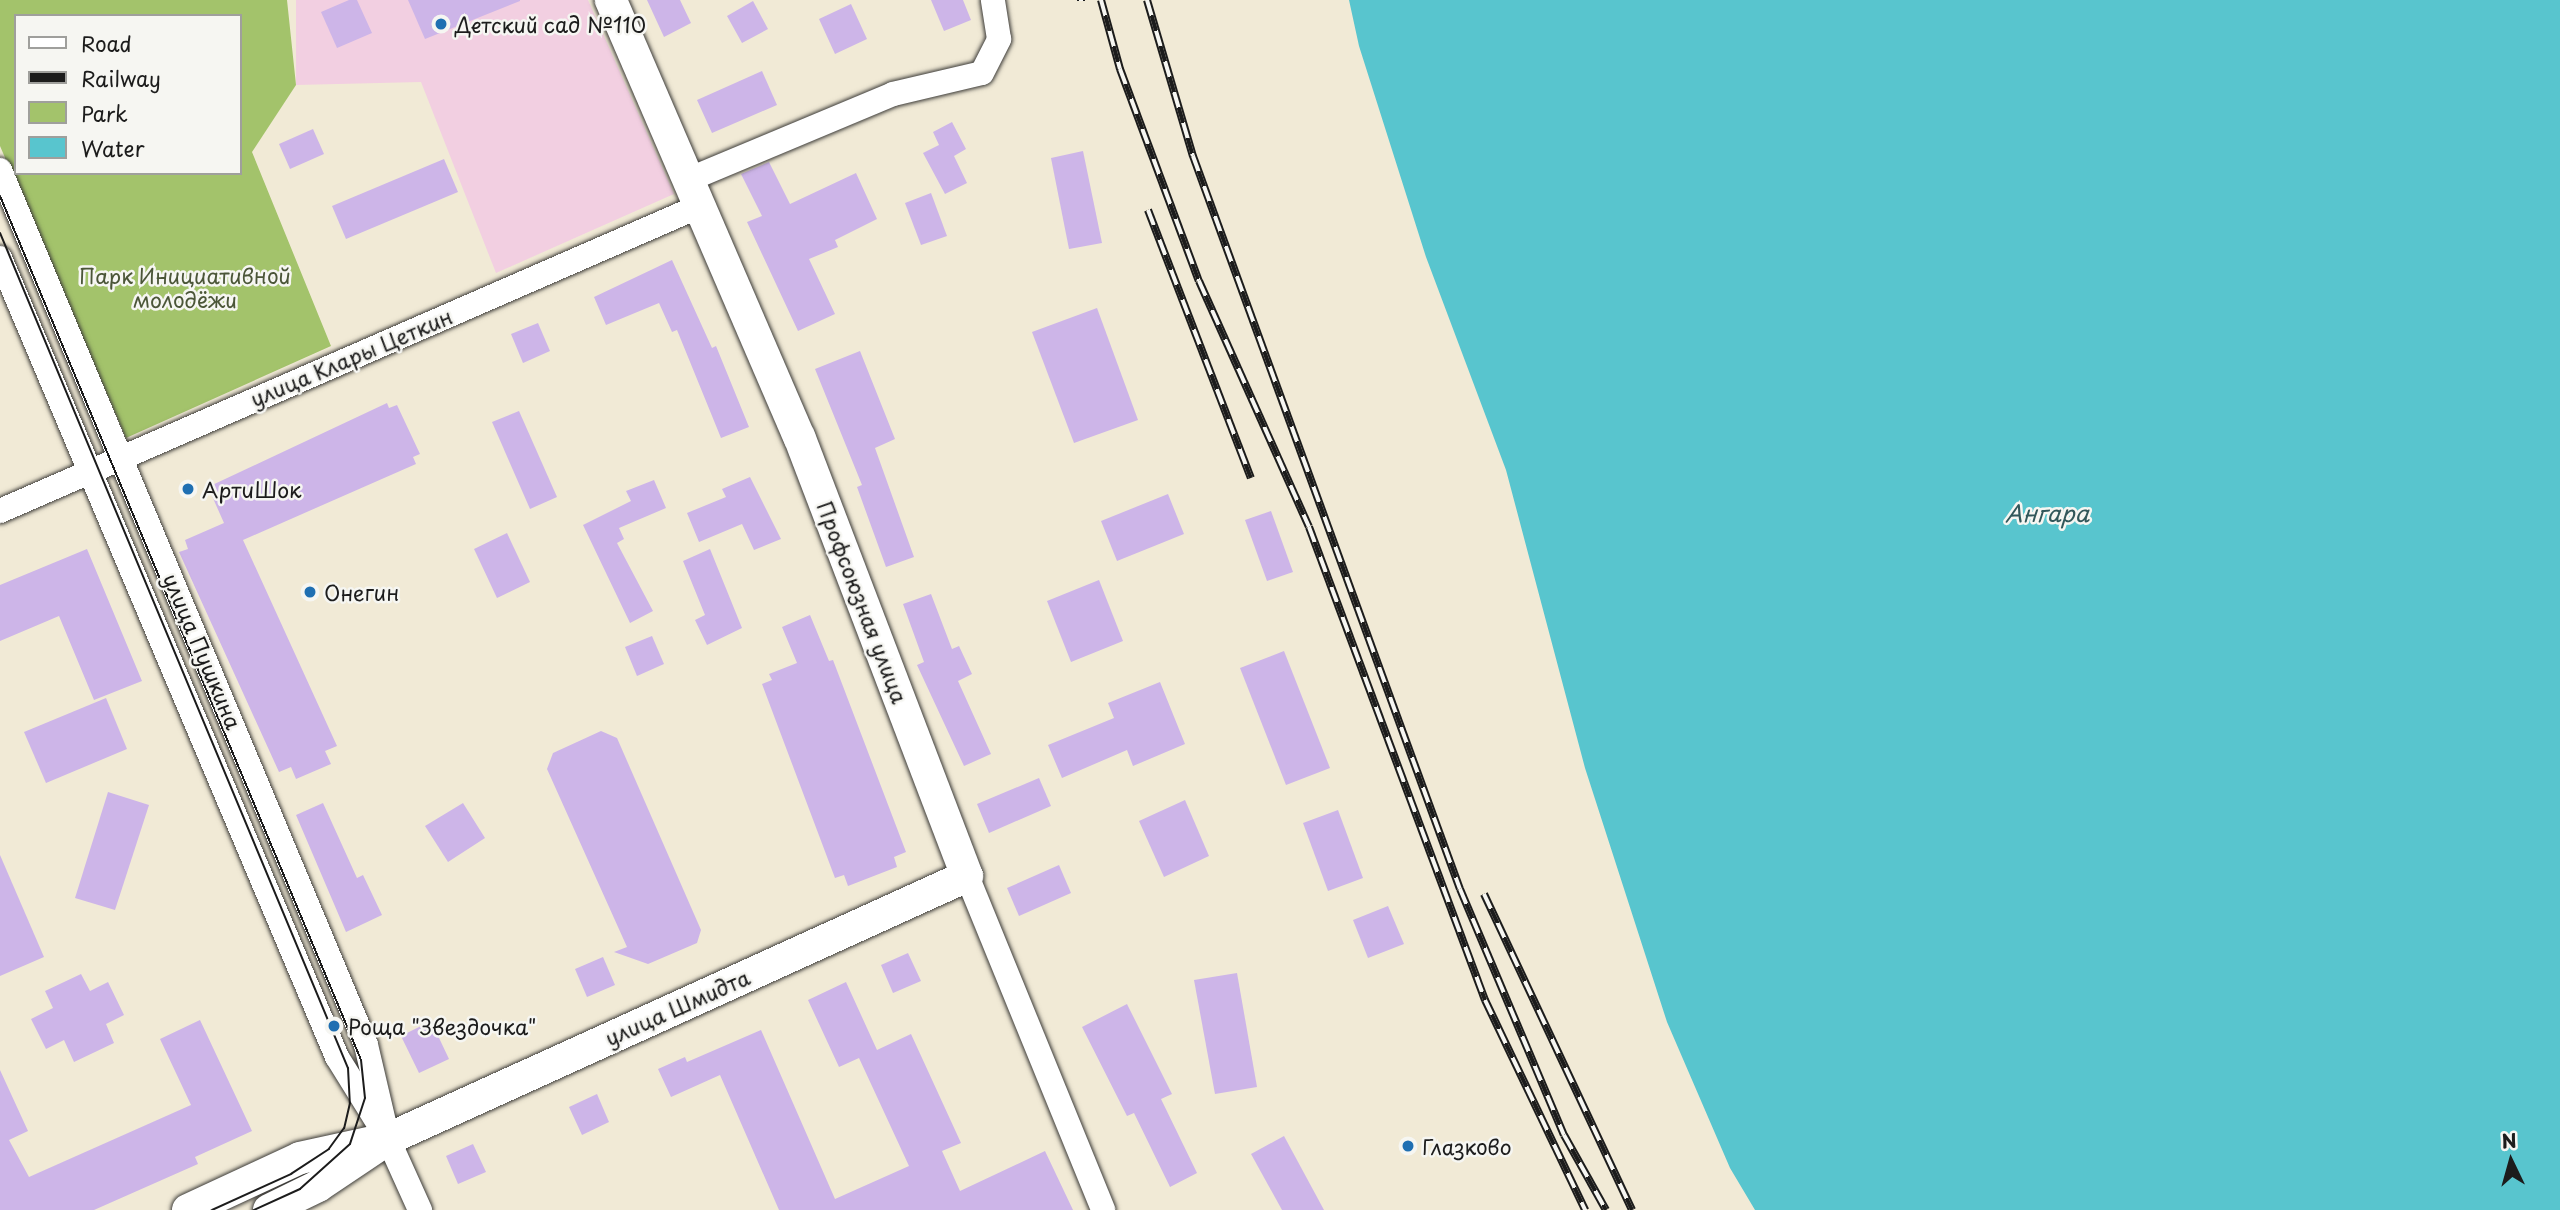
<!DOCTYPE html>
<html>
<head>
<meta charset="utf-8">
<style>
	body { margin:0 }
	#map { position:relative; width:2560px; height:1210px; overflow:hidden; background:#f1ead6; font-family:"Playpen Sans",sans-serif }
	div>[style] { position:absolute }
	.built>* { inset:0; background:#f2cfe1 }
	.green>* { inset:0; background:#a3c36b }
	.water>* { inset:0; background:#58c5ce }
	.building>* { inset:0; background:#cdb5e8 }
	.roads { filter:drop-shadow(0 0 2px #3c3b38) drop-shadow(0 0 2px #3c3b38) }
	.minor>* { height:24px; margin:-12px; padding:0 12px; transform-origin:12px; border-radius:12px; background:#fff }
	.tertiary>* { height:32px; margin:-16px; padding:0 16px; transform-origin:16px; border-radius:16px; background:#fff }
	.tram>* { height:2px; margin:-1px; padding:0 1px; transform-origin:1px; border-radius:1px; background:#1c1c1c }
	.rail>* { height:8px; margin-top:-4px; transform-origin:0; background:repeating-linear-gradient(90deg,#f6f6f2 0 16px,#1c1c1c 0 32px); box-sizing:border-box; border-block:2px solid #1c1c1c }
	.dots>* { width:19px; height:19px; translate:-50% -50%; box-sizing:border-box; border:4px solid #f6f6f2; border-radius:50% }
	span { translate:-50% -50%; white-space:nowrap; text-align:center; line-height:1.15; -webkit-text-stroke:5px #f6f6f2; paint-order:stroke }
	.poi-label { font-size:21px; color:#1c1c1c }
	.left { translate:0 -50%; text-align:left }
	.park-label { font-size:21px; color:#4b5638 }
	.street-label { font-size:21px; color:#1c1c1c }
	.water-label { font-size:23px; color:#31575a; font-style:italic }
	.legend { position:absolute; left:14px; top:14px; width:228px; height:161px; box-sizing:border-box; background:#f6f6f2; border:2px solid #9f9f9c; margin:0; padding:9px 12px; list-style:none; font-size:21px; color:#1c1c1c }
	.legend li { display:flex; align-items:center; gap:14px; height:35px }
	.legend b { width:35px; border:2px solid #9f9f9c }
	.north { position:absolute; left:2476px; top:1126px; width:70px; height:70px; -webkit-text-stroke:5px #f6f6f2; paint-order:stroke; rotate:355deg; font-size:19px; font-weight:700; line-height:28px; text-align:center; color:#1c1c1c }
	.north::after { content:''; display:block; margin:auto; width:24px; height:32px; background:#1c1c1c; clip-path:polygon(50% 0,100% 100%,50% 72%,0 100%) }
</style>
</head>
<body>
<div id="map">
	<div class="built">
		<div style="clip-path:polygon(296px 0,588px 0,674px 194px,496px 273px,421px 82px,296px 85px)"></div>
	</div>
	<div class="green">
		<div style="clip-path:polygon(evenodd,0 0,287px 0,296px 85px,252px 152px,331px 346px,126px 438px,0 146px,0 0,16px 16px,240px 16px,240px 173px,16px 173px,16px 16px)"></div>
	</div>
	<div class="water">
		<div style="clip-path:polygon(1349px 0,2560px 0,2560px 1210px,1755px 1210px,1730px 1168px,1667px 1022px,1585px 768px,1506px 470px,1426px 257px,1359px 46px)"></div>
	</div>
	<div class="building">
		<div style="clip-path:polygon(349px 0,357px 0,372px 33px,337px 48px,321px 12px)"></div>
		<div style="clip-path:polygon(408px 0,520px 0,520px 1px,425px 39px)"></div>
		<div style="clip-path:polygon(647px 0,680px 0,691px 23px,664px 37px)"></div>
		<div style="clip-path:polygon(931px 0,963px 0,971px 20px,944px 31px)"></div>
		<div style="clip-path:polygon(753px 1px,768px 29px,742px 43px,727px 16px)"></div>
		<div style="clip-path:polygon(851px 4px,867px 39px,835px 54px,819px 19px)"></div>
		<div style="clip-path:polygon(762px 71px,777px 105px,712px 133px,697px 100px)"></div>
		<div style="clip-path:polygon(952px 122px,966px 149px,954px 156px,967px 183px,945px 194px,923px 153px,939px 145px,933px 132px)"></div>
		<div style="clip-path:polygon(313px 129px,324px 154px,290px 169px,279px 144px)"></div>
		<div style="clip-path:polygon(1083px 151px,1102px 243px,1069px 249px,1051px 158px)"></div>
		<div style="clip-path:polygon(444px 159px,458px 192px,346px 239px,332px 206px)"></div>
		<div style="clip-path:polygon(769px 162px,790px 204px,856px 173px,877px 219px,835px 240px,838px 247px,809px 259px,835px 314px,798px 331px,747px 222px,762px 216px,741px 174px)"></div>
		<div style="clip-path:polygon(931px 193px,947px 236px,921px 245px,905px 203px)"></div>
		<div style="clip-path:polygon(672px 260px,712px 348px,716px 346px,749px 427px,721px 438px,677px 330px,672px 332px,659px 303px,606px 325px,594px 297px)"></div>
		<div style="clip-path:polygon(1097px 308px,1138px 420px,1074px 443px,1032px 332px)"></div>
		<div style="clip-path:polygon(538px 323px,550px 351px,523px 363px,511px 334px)"></div>
		<div style="clip-path:polygon(860px 351px,895px 439px,875px 448px,914px 557px,886px 567px,857px 487px,862px 485px,815px 369px)"></div>
		<div style="clip-path:polygon(387px 403px,389px 408px,397px 405px,420px 454px,413px 457px,416px 464px,243px 540px,337px 746px,325px 751px,331px 764px,296px 779px,291px 767px,279px 772px,179px 552px,188px 549px,185px 540px,224px 523px,208px 487px)"></div>
		<div style="clip-path:polygon(519px 411px,557px 497px,530px 509px,492px 422px)"></div>
		<div style="clip-path:polygon(750px 477px,781px 539px,754px 550px,742px 524px,699px 542px,687px 513px,726px 497px,722px 489px)"></div>
		<div style="clip-path:polygon(654px 480px,666px 508px,619px 528px,624px 539px,617px 543px,653px 611px,630px 623px,583px 525px,631px 501px,626px 491px)"></div>
		<div style="clip-path:polygon(1168px 494px,1184px 534px,1117px 561px,1101px 521px)"></div>
		<div style="clip-path:polygon(1271px 511px,1293px 572px,1267px 581px,1245px 520px)"></div>
		<div style="clip-path:polygon(507px 533px,530px 582px,497px 598px,474px 549px)"></div>
		<div style="clip-path:polygon(87px 549px,142px 681px,94px 700px,59px 616px,0 641px,0 585px)"></div>
		<div style="clip-path:polygon(710px 549px,742px 628px,707px 645px,695px 620px,705px 615px,683px 561px)"></div>
		<div style="clip-path:polygon(1099px 580px,1123px 641px,1071px 662px,1047px 601px)"></div>
		<div style="clip-path:polygon(931px 594px,952px 649px,959px 646px,972px 674px,958px 681px,991px 754px,964px 766px,917px 665px,924px 662px,903px 604px)"></div>
		<div style="clip-path:polygon(810px 615px,829px 661px,833px 660px,906px 852px,894px 857px,897px 867px,848px 886px,844px 875px,835px 878px,762px 684px,772px 680px,769px 674px,797px 663px,782px 627px)"></div>
		<div style="clip-path:polygon(652px 636px,664px 664px,637px 676px,625px 647px)"></div>
		<div style="clip-path:polygon(1284px 651px,1330px 768px,1286px 785px,1240px 668px)"></div>
		<div style="clip-path:polygon(1160px 682px,1185px 744px,1133px 766px,1127px 750px,1062px 778px,1048px 745px,1114px 718px,1108px 703px)"></div>
		<div style="clip-path:polygon(106px 698px,127px 749px,46px 783px,24px 732px)"></div>
		<div style="clip-path:polygon(601px 731px,617px 738px,701px 930px,697px 943px,648px 964px,614px 952px,627px 947px,547px 769px,553px 753px)"></div>
		<div style="clip-path:polygon(1039px 778px,1051px 806px,989px 833px,977px 804px)"></div>
		<div style="clip-path:polygon(108px 792px,149px 805px,115px 910px,75px 898px)"></div>
		<div style="clip-path:polygon(1185px 800px,1209px 856px,1164px 877px,1139px 821px)"></div>
		<div style="clip-path:polygon(323px 803px,357px 878px,363px 875px,382px 915px,346px 932px,296px 815px)"></div>
		<div style="clip-path:polygon(463px 803px,485px 838px,448px 862px,425px 826px)"></div>
		<div style="clip-path:polygon(1338px 810px,1363px 878px,1328px 891px,1303px 823px)"></div>
		<div style="clip-path:polygon(0 855px,44px 957px,0 976px)"></div>
		<div style="clip-path:polygon(1059px 865px,1071px 893px,1019px 916px,1007px 888px)"></div>
		<div style="clip-path:polygon(1388px 906px,1404px 944px,1368px 958px,1353px 920px)"></div>
		<div style="clip-path:polygon(908px 953px,921px 981px,893px 993px,881px 965px)"></div>
		<div style="clip-path:polygon(603px 957px,615px 985px,587px 997px,575px 969px)"></div>
		<div style="clip-path:polygon(1237px 973px,1257px 1087px,1215px 1094px,1194px 980px)"></div>
		<div style="clip-path:polygon(81px 974px,90px 991px,108px 982px,124px 1015px,106px 1024px,114px 1043px,74px 1062px,64px 1040px,46px 1049px,31px 1019px,53px 1008px,45px 991px)"></div>
		<div style="clip-path:polygon(846px 982px,877px 1050px,911px 1034px,961px 1143px,942px 1151px,960px 1191px,1045px 1151px,1073px 1210px,779px 1210px,720px 1075px,671px 1097px,658px 1069px,685px 1057px,687px 1062px,761px 1030px,835px 1199px,909px 1166px,859px 1058px,839px 1067px,808px 1000px)"></div>
		<div style="clip-path:polygon(1127px 1004px,1172px 1094px,1161px 1099px,1197px 1173px,1170px 1187px,1134px 1113px,1127px 1116px,1082px 1027px)"></div>
		<div style="clip-path:polygon(200px 1020px,252px 1131px,195px 1157px,198px 1164px,94px 1210px,0 1210px,0 1070px,28px 1131px,9px 1140px,29px 1177px,191px 1105px,160px 1039px)"></div>
		<div style="clip-path:polygon(431px 1021px,449px 1059px,419px 1073px,401px 1036px)"></div>
		<div style="clip-path:polygon(597px 1094px,609px 1122px,582px 1135px,569px 1107px)"></div>
		<div style="clip-path:polygon(1284px 1136px,1324px 1210px,1282px 1210px,1251px 1154px)"></div>
		<div style="clip-path:polygon(473px 1144px,486px 1172px,458px 1184px,446px 1156px)"></div>
	</div>
	<div class="roads">
		<div class="minor">
			<div style="left:0;top:170px;width:948px;rotate:67.3deg"></div>
			<div style="left:366px;top:1045px;width:97px;rotate:76.8deg"></div>
			<div style="left:690px;top:179px;width:220px;rotate:-22.7deg"></div>
			<div style="left:893px;top:94px;width:91px;rotate:-13.3deg"></div>
			<div style="left:982px;top:73px;width:38px;rotate:-63deg"></div>
			<div style="left:999px;top:39px;width:39px;rotate:-99deg"></div>
			<div style="left:0;top:258px;width:867px;rotate:67.13deg"></div>
			<div style="left:337px;top:1057px;width:97px;rotate:58.1deg"></div>
			<div style="left:388px;top:1139px;width:78px;rotate:65.7deg"></div>
			<div style="left:0;top:511px;width:766px;rotate:-23.55deg"></div>
			<div style="left:967px;top:876px;width:361px;rotate:67.8deg"></div>
		</div>
		<div class="tertiary">
			<div style="left:188px;top:1210px;width:123px;rotate:-24.9deg"></div>
			<div style="left:300px;top:1158px;width:75px;rotate:-12.4deg"></div>
			<div style="left:269px;top:1210px;width:55px;rotate:-26.1deg"></div>
			<div style="left:318px;top:1186px;width:84px;rotate:-33.9deg"></div>
			<div style="left:388px;top:1139px;width:636px;rotate:-24.43deg"></div>
			<div style="left:967px;top:876px;width:470px;rotate:-110.9deg"></div>
			<div style="left:799px;top:437px;width:476px;rotate:-113.3deg"></div>
		</div>
	</div>
	<div class="tram">
		<div style="left:0;top:196px;width:936px;rotate:67.32deg"></div>
		<div style="left:361px;top:1060px;width:38px;rotate:84deg"></div>
		<div style="left:365px;top:1098px;width:48px;rotate:108.1deg"></div>
		<div style="left:350px;top:1144px;width:67px;rotate:138deg"></div>
		<div style="left:300px;top:1189px;width:51px;rotate:155.5deg"></div>
		<div style="left:0;top:233px;width:905px;rotate:67.38deg"></div>
		<div style="left:348px;top:1068px;width:35px;rotate:87deg"></div>
		<div style="left:350px;top:1103px;width:26px;rotate:103deg"></div>
		<div style="left:344px;top:1128px;width:26px;rotate:126deg"></div>
		<div style="left:329px;top:1149px;width:45px;rotate:146.7deg"></div>
		<div style="left:291px;top:1174px;width:87px;rotate:155.5deg"></div>
	</div>
	<div class="rail">
		<div style="left:1081px;top:0;width:1px;rotate:90deg"></div>
		<div style="left:1101px;top:0;width:72px;rotate:74.6deg"></div>
		<div style="left:1120px;top:69px;width:226px;rotate:69.6deg"></div>
		<div style="left:1199px;top:281px;width:269px;rotate:65.9deg"></div>
		<div style="left:1309px;top:527px;width:505px;rotate:69.59deg"></div>
		<div style="left:1485px;top:1000px;width:233px;rotate:64.5deg"></div>
		<div style="left:1147px;top:0;width:163px;rotate:73.6deg"></div>
		<div style="left:1193px;top:156px;width:780px;rotate:69.99deg"></div>
		<div style="left:1460px;top:889px;width:267px;rotate:67.1deg"></div>
		<div style="left:1564px;top:1135px;width:86px;rotate:60.8deg"></div>
		<div style="left:1148px;top:210px;width:287px;rotate:69deg"></div>
		<div style="left:1484px;top:894px;width:349px;rotate:64.9deg"></div>
	</div>
	<div class="dots">
		<div style="left:441px;top:24px;background:#1f6fb2"></div>
		<div style="left:188px;top:489px;background:#1f6fb2"></div>
		<div style="left:310px;top:592px;background:#1f6fb2"></div>
		<div style="left:334px;top:1026px;background:#1f6fb2"></div>
		<div style="left:1408px;top:1146px;background:#1f6fb2"></div>
	</div>
	<div class="poi-label">
		<span class="left" style="left:455px;top:24px">Детский сад №110</span>
		<span class="left" style="left:202px;top:489px">АртиШок</span>
		<span class="left" style="left:324px;top:592px">Онегин</span>
		<span class="left" style="left:348px;top:1026px">Роща "Звездочка"</span>
		<span class="left" style="left:1422px;top:1146px">Глазково</span>
	</div>
	<div class="park-label">
		<span style="left:185px;top:287px">Парк Инициативной<br>молодёжи</span>
	</div>
	<div class="street-label">
		<span style="left:351px;top:357px;rotate:-23deg">улица Клары Цеткин</span>
		<span style="left:863px;top:602px;rotate:69deg">Профсоюзная улица</span>
		<span style="left:203px;top:651px;rotate:67deg">улица Пушкина</span>
		<span style="left:677px;top:1007px;rotate:-24deg">улица Шмидта</span>
	</div>
	<div class="water-label">
		<span style="left:2047px;top:513px">Ангара</span>
	</div>
	<ul class="legend">
	<li><b style="height:9px;background:#fff"></b>Road</li>
	<li><b style="height:9px;background:#1c1c1c"></b>Railway</li>
	<li><b style="height:19px;background:#a3c36b"></b>Park</li>
	<li><b style="height:19px;background:#58c5ce"></b>Water</li>
	</ul>
	<div class="north">N</div>
</div>
</body>
</html>
